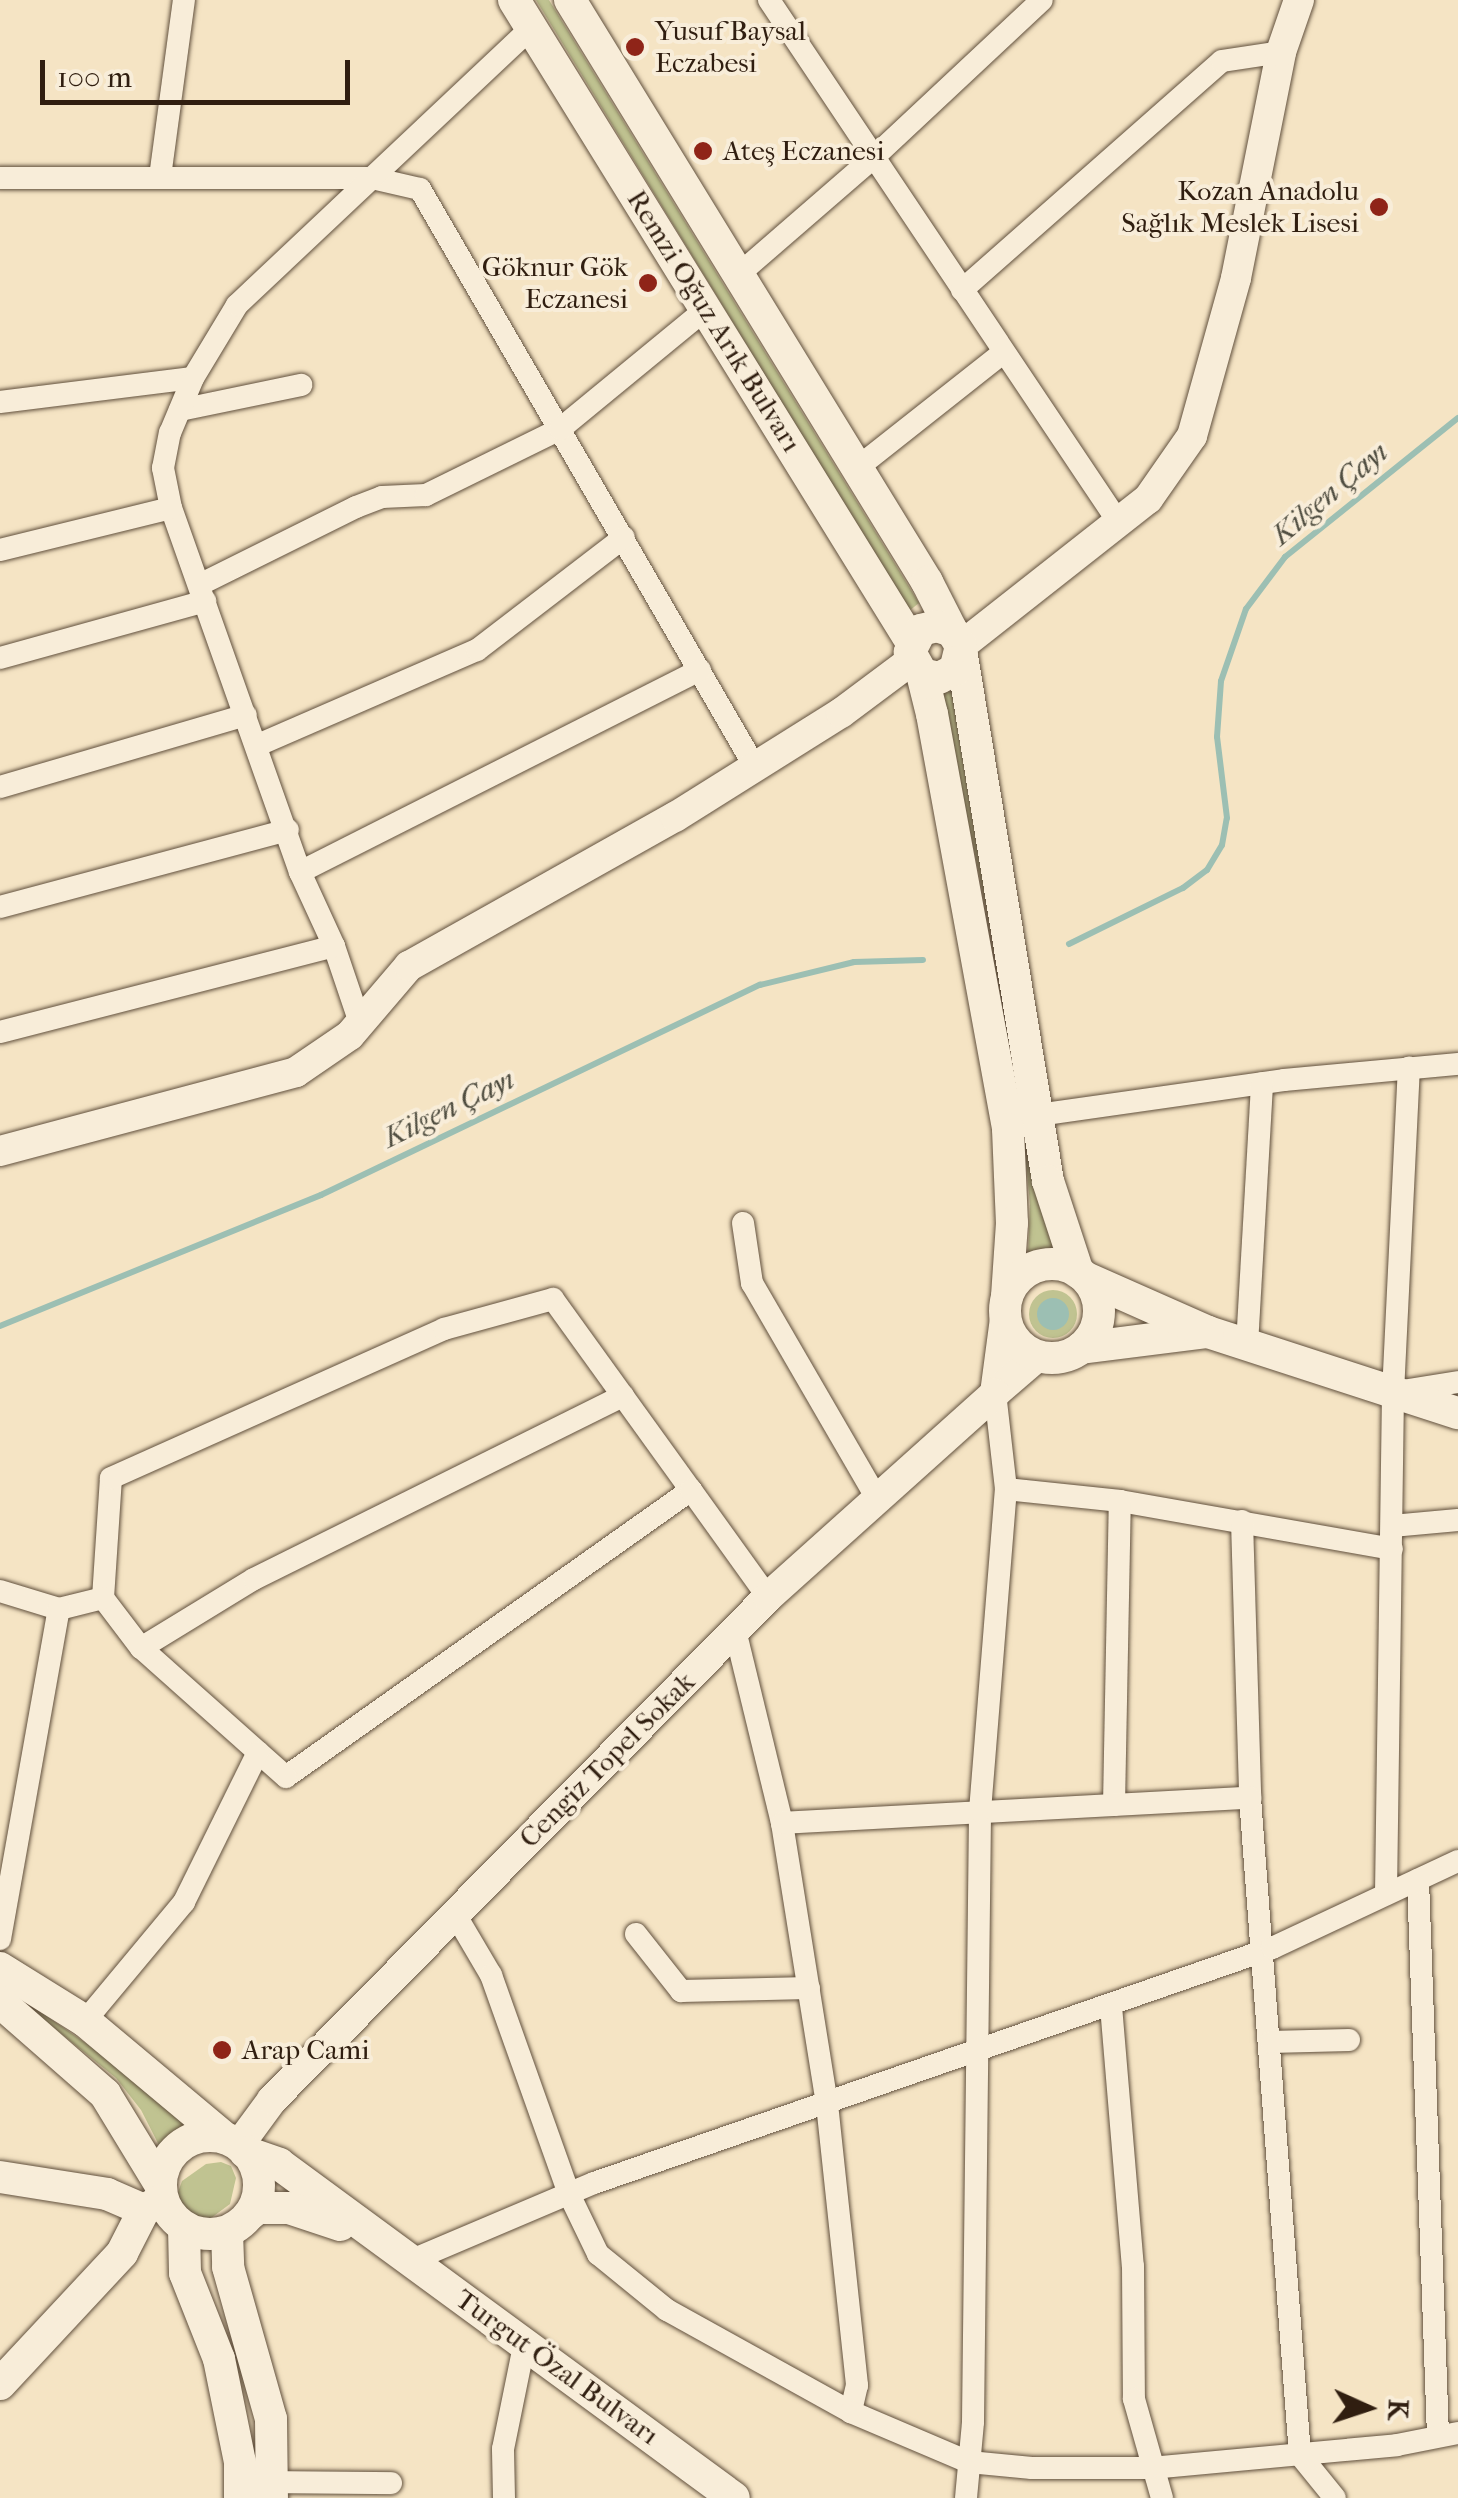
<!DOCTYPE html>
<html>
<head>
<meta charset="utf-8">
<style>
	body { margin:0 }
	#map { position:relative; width:1458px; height:2498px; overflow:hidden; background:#f5e4c4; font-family:"IM FELL French Canon",serif }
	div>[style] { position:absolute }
	.green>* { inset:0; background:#c0c391 }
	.round { border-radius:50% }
	.water>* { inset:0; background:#9cbfb3 }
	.stream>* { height:6px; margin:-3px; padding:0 3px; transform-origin:3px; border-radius:3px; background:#9cbfb3 }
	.roads { filter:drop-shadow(0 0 2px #61503d) drop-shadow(0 0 2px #61503d) }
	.minor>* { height:22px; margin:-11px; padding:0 11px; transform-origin:11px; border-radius:11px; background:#f8edd9 }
	.tertiary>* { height:30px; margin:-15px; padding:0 15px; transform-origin:15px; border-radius:15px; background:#f8edd9 }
	.secondary>* { height:32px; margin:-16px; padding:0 16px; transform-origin:16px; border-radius:16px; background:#f8edd9 }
	.secondary>.ring { margin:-16px; padding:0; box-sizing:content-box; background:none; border:32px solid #f8edd9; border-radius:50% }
	.dots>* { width:28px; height:28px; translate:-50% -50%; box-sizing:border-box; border:5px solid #f8edd9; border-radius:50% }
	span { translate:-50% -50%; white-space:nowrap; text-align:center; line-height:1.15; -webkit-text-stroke:8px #f8edd9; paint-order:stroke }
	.poi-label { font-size:28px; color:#301e10 }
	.left { translate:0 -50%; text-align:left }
	.right { translate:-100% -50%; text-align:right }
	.street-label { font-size:28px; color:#301e10 }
	.water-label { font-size:30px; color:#504e41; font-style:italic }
	.north { position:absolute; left:1318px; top:2358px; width:100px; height:100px; -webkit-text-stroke:8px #f8edd9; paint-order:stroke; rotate:93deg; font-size:28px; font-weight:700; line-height:40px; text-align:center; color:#301e10 }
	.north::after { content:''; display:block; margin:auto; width:35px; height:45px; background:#301e10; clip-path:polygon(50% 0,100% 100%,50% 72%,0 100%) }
	.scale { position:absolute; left:40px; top:60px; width:310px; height:45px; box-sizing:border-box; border:5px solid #301e10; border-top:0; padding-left:12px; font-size:30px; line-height:35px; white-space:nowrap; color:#301e10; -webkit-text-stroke:8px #f8edd9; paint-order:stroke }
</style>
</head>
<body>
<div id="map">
	<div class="green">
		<div style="clip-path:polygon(536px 0,549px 0,919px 603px,909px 611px)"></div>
		<div style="clip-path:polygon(956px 690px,991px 931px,941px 693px)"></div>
		<div style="clip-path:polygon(1022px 1117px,1056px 1253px,1028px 1257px,1030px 1204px)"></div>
		<div class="round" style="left:1029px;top:1290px;width:48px;height:48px"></div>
		<div style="clip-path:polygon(0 1984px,161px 2095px,200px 2130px,163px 2153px,141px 2110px,116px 2078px)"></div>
		<div style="clip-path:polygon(221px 2162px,231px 2166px,236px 2178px,230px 2204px,207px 2221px,195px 2223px,180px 2215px,176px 2198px,182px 2181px,206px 2164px)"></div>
	</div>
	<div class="water">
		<div class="round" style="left:1037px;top:1298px;width:32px;height:32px"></div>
	</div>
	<div class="stream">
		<div style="left:1069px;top:944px;width:127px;rotate:-26.2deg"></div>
		<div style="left:1183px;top:888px;width:30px;rotate:-37deg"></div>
		<div style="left:1207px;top:870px;width:29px;rotate:-59deg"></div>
		<div style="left:1222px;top:845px;width:27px;rotate:-80deg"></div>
		<div style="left:1227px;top:818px;width:82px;rotate:-97deg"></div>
		<div style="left:1217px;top:737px;width:56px;rotate:-85.9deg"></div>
		<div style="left:1221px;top:681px;width:76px;rotate:-70.9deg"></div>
		<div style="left:1246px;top:609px;width:65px;rotate:-53.1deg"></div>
		<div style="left:1285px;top:557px;width:222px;rotate:-38.8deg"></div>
		<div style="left:0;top:1326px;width:347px;rotate:-22.2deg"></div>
		<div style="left:321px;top:1195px;width:487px;rotate:-25.6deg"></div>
		<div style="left:760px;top:985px;width:97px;rotate:-13.7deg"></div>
		<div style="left:854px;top:962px;width:69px;rotate:-1.7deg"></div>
	</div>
	<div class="roads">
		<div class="minor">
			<div style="left:769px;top:0;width:629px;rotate:56.21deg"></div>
			<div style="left:160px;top:177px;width:179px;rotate:-82.3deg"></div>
			<div style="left:0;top:178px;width:372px"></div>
			<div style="left:372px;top:178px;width:49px;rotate:12.9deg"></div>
			<div style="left:420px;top:189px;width:668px;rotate:59.9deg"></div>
			<div style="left:739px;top:274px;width:177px;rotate:-40.9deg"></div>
			<div style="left:873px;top:158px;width:231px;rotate:-43.1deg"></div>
			<div style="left:962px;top:290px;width:346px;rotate:-41.4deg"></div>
			<div style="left:1222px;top:61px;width:60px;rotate:-8.7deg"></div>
			<div style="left:0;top:402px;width:194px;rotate:-7.1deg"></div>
			<div style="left:180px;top:410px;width:124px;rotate:-11.7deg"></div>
			<div style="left:857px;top:468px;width:187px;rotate:-38.3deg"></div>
			<div style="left:0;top:550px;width:176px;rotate:-13.8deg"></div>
			<div style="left:199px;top:585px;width:175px;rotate:-26.4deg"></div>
			<div style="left:356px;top:507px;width:28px;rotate:-21deg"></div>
			<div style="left:382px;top:497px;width:44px;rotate:-2.6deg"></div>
			<div style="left:426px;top:495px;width:149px;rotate:-26.2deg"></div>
			<div style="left:560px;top:429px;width:189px;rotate:-39.4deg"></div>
			<div style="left:0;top:658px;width:213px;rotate:-15.5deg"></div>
			<div style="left:258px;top:745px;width:239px;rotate:-23.5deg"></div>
			<div style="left:477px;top:650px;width:185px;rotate:-37.5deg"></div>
			<div style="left:0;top:787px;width:256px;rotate:-16.3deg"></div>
			<div style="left:300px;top:872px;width:448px;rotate:-26.8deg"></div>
			<div style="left:0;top:907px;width:298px;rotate:-15deg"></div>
			<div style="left:360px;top:1023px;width:81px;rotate:-108.7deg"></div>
			<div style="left:334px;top:946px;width:81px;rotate:-114.7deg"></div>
			<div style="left:300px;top:872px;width:386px;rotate:-109.5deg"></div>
			<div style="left:171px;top:508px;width:41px;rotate:-101.3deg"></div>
			<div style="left:163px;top:468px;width:36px;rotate:-79deg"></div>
			<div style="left:170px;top:433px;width:60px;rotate:-67.3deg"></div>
			<div style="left:193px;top:378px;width:85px;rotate:-58.9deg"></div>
			<div style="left:237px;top:305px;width:404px;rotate:-43.3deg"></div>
			<div style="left:0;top:1032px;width:345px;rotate:-14.4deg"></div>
			<div style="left:1038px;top:1115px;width:248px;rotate:-8.1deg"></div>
			<div style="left:1284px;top:1080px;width:175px;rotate:-5.3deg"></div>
			<div style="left:743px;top:1223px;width:61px;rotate:81.5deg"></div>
			<div style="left:752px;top:1283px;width:250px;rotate:59.9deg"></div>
			<div style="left:1247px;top:1345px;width:262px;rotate:-86.7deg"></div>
			<div style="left:1402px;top:1391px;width:57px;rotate:-9.1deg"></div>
			<div style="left:1006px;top:1489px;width:115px;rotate:6deg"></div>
			<div style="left:1120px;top:1501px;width:276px;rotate:10deg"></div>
			<div style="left:691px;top:1490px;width:496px;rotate:144.7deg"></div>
			<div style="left:286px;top:1777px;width:194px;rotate:-138.3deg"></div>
			<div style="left:141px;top:1648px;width:63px;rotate:-127.2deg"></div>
			<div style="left:103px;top:1598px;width:120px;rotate:-86.2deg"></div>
			<div style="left:111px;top:1478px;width:365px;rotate:-24.1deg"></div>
			<div style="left:444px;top:1329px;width:113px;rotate:-15.4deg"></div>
			<div style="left:553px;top:1299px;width:236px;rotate:54.2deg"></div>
			<div style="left:691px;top:1490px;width:132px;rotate:54.3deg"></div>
			<div style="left:1242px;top:1521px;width:277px;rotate:88.3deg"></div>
			<div style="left:1250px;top:1798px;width:659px;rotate:85.65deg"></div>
			<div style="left:1300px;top:2455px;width:55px;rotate:50.9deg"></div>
			<div style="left:1392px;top:1526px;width:66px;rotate:-5.2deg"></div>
			<div style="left:0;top:1591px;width:62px;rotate:17deg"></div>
			<div style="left:59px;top:1609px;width:45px;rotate:-14deg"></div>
			<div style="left:735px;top:1630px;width:199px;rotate:76.3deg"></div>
			<div style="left:782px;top:1823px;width:285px;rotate:80.9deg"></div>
			<div style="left:827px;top:2104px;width:283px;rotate:83.9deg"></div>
			<div style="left:857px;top:2385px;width:28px;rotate:103deg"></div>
			<div style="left:141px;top:1648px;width:132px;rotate:-31.4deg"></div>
			<div style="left:254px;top:1579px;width:412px;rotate:-26.4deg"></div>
			<div style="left:1114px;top:1805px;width:304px;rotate:-88.9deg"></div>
			<div style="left:782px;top:1823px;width:469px;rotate:-3.1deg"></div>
			<div style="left:1418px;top:1880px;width:555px;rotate:87.94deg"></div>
			<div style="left:1386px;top:1894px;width:501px;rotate:-89.2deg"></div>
			<div style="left:1393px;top:1393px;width:326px;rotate:-87.2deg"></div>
			<div style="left:455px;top:1914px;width:71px;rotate:59.5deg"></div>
			<div style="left:491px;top:1975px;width:232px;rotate:70.4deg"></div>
			<div style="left:569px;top:2194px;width:67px;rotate:64.2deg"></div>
			<div style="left:598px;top:2254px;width:89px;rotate:39.1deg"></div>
			<div style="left:667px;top:2310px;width:210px;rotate:29deg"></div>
			<div style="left:851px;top:2412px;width:128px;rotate:23deg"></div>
			<div style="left:969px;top:2462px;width:63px;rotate:5.4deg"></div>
			<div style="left:1032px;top:2468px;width:119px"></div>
			<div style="left:1151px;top:2468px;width:247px;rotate:-5.3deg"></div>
			<div style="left:1397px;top:2445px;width:62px;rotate:-11.1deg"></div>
			<div style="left:636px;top:1934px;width:73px;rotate:51.7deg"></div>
			<div style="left:681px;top:1991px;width:128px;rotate:-1.3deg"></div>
			<div style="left:0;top:1939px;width:335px;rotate:-79.9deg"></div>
			<div style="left:1111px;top:2006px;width:261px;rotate:85.2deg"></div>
			<div style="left:1133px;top:2266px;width:133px;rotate:89.6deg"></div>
			<div style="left:1134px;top:2399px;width:103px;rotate:74.2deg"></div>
			<div style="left:85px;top:2021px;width:155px;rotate:-50.2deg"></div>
			<div style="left:184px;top:1902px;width:167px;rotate:-63.7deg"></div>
			<div style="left:1271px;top:2042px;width:78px;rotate:-1.5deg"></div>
			<div style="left:410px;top:2261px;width:200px;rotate:-23deg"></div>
			<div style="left:594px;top:2183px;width:718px;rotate:-19.12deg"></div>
			<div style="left:1272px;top:1948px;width:205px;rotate:-25.1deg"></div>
			<div style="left:272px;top:2482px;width:119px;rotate:0.5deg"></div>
			<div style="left:504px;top:2498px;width:49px;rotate:-91.2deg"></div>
			<div style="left:503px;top:2449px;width:110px;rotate:-78.5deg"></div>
			<div style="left:966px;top:2498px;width:76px;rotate:-84.7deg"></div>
			<div style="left:973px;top:2422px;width:611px;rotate:-89.34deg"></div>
			<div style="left:980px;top:1811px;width:323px;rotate:-85.4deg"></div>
			<div style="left:1006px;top:1489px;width:97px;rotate:-96.5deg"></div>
		</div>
		<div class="tertiary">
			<div style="left:961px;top:646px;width:238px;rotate:-38.2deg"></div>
			<div style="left:1148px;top:499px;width:77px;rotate:-55.1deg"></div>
			<div style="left:1192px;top:436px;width:164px;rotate:-74.4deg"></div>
			<div style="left:1236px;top:278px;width:230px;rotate:-78.7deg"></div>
			<div style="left:1281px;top:52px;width:55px;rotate:-70.9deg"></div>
			<div style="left:0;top:1151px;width:306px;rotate:-14.9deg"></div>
			<div style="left:296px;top:1072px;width:65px;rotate:-34.4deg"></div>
			<div style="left:350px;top:1035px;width:91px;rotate:-49.5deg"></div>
			<div style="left:409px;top:966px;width:305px;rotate:-29.3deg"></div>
			<div style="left:675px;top:817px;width:196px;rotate:-32.1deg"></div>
			<div style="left:841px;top:713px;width:89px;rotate:-36.7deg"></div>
			<div style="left:1006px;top:1311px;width:83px;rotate:97.6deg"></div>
			<div style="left:995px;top:1393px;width:57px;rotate:-40.7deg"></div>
			<div style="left:239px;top:2145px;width:56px;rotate:-53.7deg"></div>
			<div style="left:272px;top:2100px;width:706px;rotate:-45.4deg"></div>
			<div style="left:768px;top:1597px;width:305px;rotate:-41.9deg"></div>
		</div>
		<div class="secondary">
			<div style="left:514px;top:0;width:756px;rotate:58.24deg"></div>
			<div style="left:570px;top:0;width:683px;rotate:58.47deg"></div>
			<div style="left:927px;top:582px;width:55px;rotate:63deg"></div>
			<div style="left:962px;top:656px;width:532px;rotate:80.7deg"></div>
			<div style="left:1048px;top:1181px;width:96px;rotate:71.8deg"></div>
			<div style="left:922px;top:674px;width:17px;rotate:13deg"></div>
			<div style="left:939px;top:678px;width:18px;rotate:-27deg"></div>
			<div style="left:955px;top:670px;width:25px;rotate:-76deg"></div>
			<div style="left:961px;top:646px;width:17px;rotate:-121deg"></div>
			<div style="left:952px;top:631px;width:16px;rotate:-162deg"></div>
			<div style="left:937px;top:626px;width:16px;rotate:166deg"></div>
			<div style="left:921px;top:630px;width:25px;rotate:117deg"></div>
			<div style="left:910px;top:652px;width:25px;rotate:61deg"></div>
			<div style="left:922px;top:674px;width:41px;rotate:76deg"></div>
			<div style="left:932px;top:714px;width:422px;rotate:79.6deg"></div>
			<div style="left:1008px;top:1129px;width:94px;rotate:87.6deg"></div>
			<div style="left:1012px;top:1223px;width:73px;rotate:93.9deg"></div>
			<div class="ring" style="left:1005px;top:1264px;width:62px;height:62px"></div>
			<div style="left:1208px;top:1332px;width:263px;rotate:18deg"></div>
			<div style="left:1081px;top:1348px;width:128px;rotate:-7.2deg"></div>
			<div style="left:1208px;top:1332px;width:133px;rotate:-156.1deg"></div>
			<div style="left:0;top:1968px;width:100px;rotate:31.9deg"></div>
			<div style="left:85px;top:2021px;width:182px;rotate:39.9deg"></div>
			<div style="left:0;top:2002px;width:140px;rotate:41.2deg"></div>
			<div style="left:105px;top:2094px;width:105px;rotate:58.6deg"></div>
			<div class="ring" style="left:161px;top:2136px;width:66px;height:66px"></div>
			<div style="left:245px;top:2152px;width:36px;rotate:19deg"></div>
			<div style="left:279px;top:2164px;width:564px;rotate:36.28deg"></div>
			<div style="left:0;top:2177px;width:108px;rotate:9deg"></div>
			<div style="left:107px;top:2194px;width:40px;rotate:23.4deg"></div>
			<div style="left:249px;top:2215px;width:11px;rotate:-38deg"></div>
			<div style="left:258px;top:2208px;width:31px"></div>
			<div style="left:289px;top:2208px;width:54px;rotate:18.4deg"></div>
			<div style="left:184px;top:2228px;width:45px;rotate:88.7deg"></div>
			<div style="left:185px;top:2273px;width:92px;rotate:68.4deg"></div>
			<div style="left:219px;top:2359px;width:105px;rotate:78.5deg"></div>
			<div style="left:240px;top:2462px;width:36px;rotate:90deg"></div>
			<div style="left:227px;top:2232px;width:35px;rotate:88deg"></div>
			<div style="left:228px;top:2267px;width:158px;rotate:74.2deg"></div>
			<div style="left:271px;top:2419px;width:79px;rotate:89.3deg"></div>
			<div style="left:0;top:2384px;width:179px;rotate:-47deg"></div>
			<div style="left:122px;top:2253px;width:48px;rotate:-62.9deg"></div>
			<div style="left:144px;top:2210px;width:21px;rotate:-29deg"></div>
		</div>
	</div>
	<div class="dots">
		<div style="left:635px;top:47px;background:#8f2418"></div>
		<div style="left:703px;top:151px;background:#8f2418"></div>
		<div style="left:1379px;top:207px;background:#8f2418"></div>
		<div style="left:648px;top:283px;background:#8f2418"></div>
		<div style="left:222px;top:2050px;background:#8f2418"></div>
	</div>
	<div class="poi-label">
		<span class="left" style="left:655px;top:47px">Yusuf Baysal<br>Eczabesi</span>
		<span class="left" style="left:723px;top:151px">Ateş Eczanesi</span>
		<span class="right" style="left:1359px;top:207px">Kozan Anadolu<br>Sağlık Meslek Lisesi</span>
		<span class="right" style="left:628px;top:283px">Göknur Gök<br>Eczanesi</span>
		<span class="left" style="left:242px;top:2050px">Arap Cami</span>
	</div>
	<div class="street-label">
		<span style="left:714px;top:321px;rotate:58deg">Remzi Oğuz Arık Bulvarı</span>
		<span style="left:607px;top:1760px;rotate:-45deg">Cengiz Topel Sokak</span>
		<span style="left:557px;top:2367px;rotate:36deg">Turgut Özal Bulvarı</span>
	</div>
	<div class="water-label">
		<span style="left:1330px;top:494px;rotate:-40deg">Kilgen Çayı</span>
		<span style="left:449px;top:1109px;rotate:-26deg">Kilgen Çayı</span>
	</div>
	<div class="north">K</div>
	<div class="scale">100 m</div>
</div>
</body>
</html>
